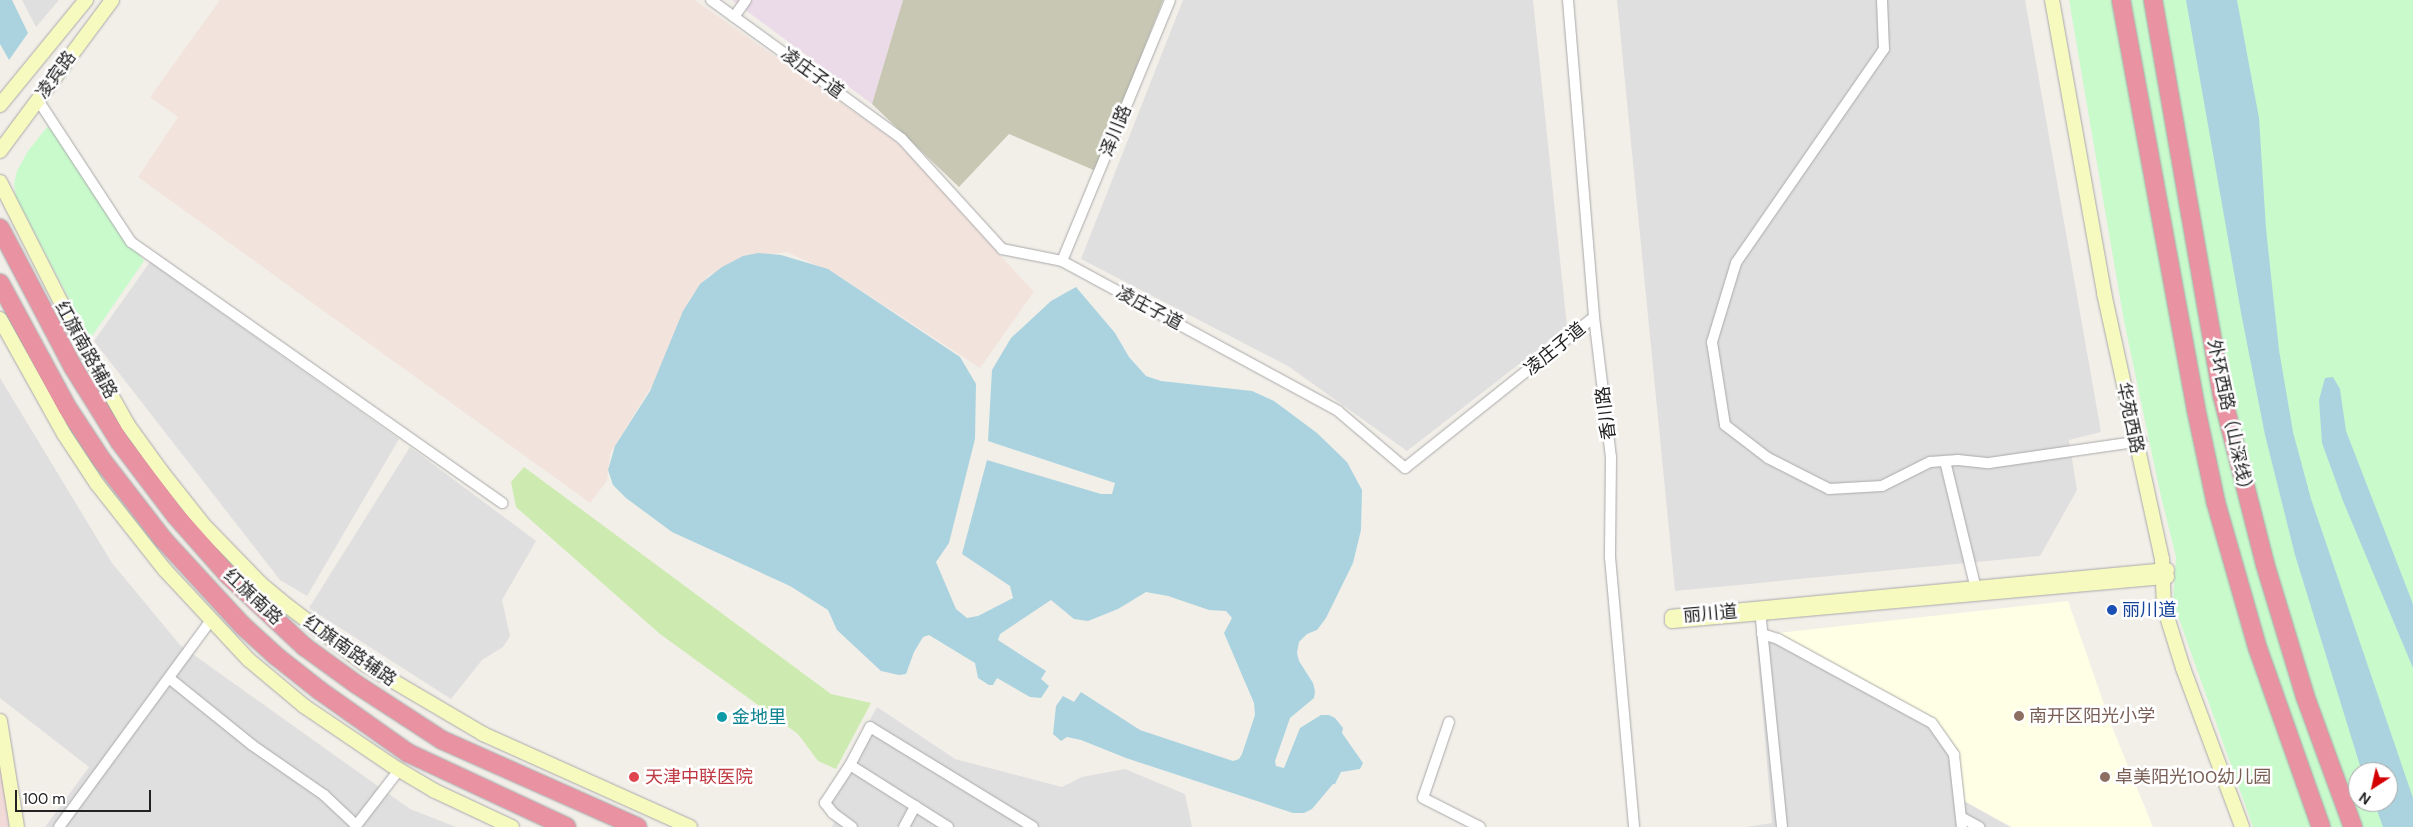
<!DOCTYPE html>
<meta charset="utf-8">
<style>
body{margin:0}
#map{position:relative;width:2413px;height:827px;overflow:hidden;background:#f2efe9;font-family:"DM Sans","Noto Sans SC",sans-serif}
div>[style]{position:absolute}
.residential>*{inset:0;background:#e0dfdf}
.commercial>*{inset:0;background:#f2dad9}
.industrial>*{inset:0;background:#ebdbe8}
.education>*{inset:0;background:#ffffe5}
.military>*{inset:0;background:#f3e3dd}
.construction>*{inset:0;background:#c7c7b4}
.grass>*{inset:0;background:#cdebb0}
.park>*{inset:0;background:#c8facc}
.water>*{inset:0;background:#aad3df}
.roads{filter:drop-shadow(0 0 1px #a9a9a9) drop-shadow(0 0 1px #a9a9a9)}
.street>*{height:10px;margin:-5px;padding:0 5px;transform-origin:5px;border-radius:5px;background:#fff}
.secondary>*{height:14px;margin:-7px;padding:0 7px;transform-origin:7px;border-radius:7px;background:#f7fabf}
.highway>*{height:18px;margin:-9px;padding:0 9px;transform-origin:9px;border-radius:9px;background:#e892a2}
.dots>*{width:14px;height:14px;translate:-50% -50%;box-sizing:border-box;border:2px solid #fff;border-radius:50%}
span{translate:-50% -50%;white-space:nowrap;text-align:center;line-height:1.15;-webkit-text-stroke:5px #fff;paint-order:stroke}
.street-label{font-size:18px;color:#222}
.transit-label{font-size:18px;color:#164399}
.left{translate:0 -50%;text-align:left}
.education-label{font-size:18px;color:#785e54}
.culture-label{font-size:18px;color:#0d838f}
.health-label{font-size:18px;color:#be3a42}
.north{position:absolute;left:2348px;top:762px;width:50px;height:50px;box-sizing:border-box;background:#fff;border:1px solid #a7a7a7;border-radius:50%;rotate:215deg;font-size:14px;font-weight:700;line-height:20px;text-align:center;color:#222}
.north::after{content:'';display:block;margin:auto;width:18px;height:22px;background:#d40000;clip-path:polygon(50% 0,100% 100%,50% 72%,0 100%)}
.scale{position:absolute;left:15px;top:790px;width:136px;height:22px;box-sizing:border-box;border:2px solid #222;border-top:0;padding-left:6px;font-size:15px;line-height:18px;white-space:nowrap;color:#222;-webkit-text-stroke:4px #fff;paint-order:stroke}
</style>
<div id="map">
<div class="residential">
<div style="clip-path:polygon(22px 0,59px 0,36px 27px)"></div>
<div style="clip-path:polygon(1183px 0,1533px 0,1567px 327px,1407px 451px,1288px 366px,1081px 259px)"></div>
<div style="clip-path:polygon(1617px 0,2025px 0,2101px 432px,2069px 440px,2077px 490px,2040px 556px,1675px 591px)"></div>
<div style="clip-path:polygon(150px 262px,399px 439px,307px 596px,280px 580px,94px 341px)"></div>
<div style="clip-path:polygon(0 378px,112px 563px,180px 645px,410px 809px,456px 827px,45px 827px,89px 767px,0 698px)"></div>
<div style="clip-path:polygon(410px 447px,536px 541px,502px 600px,510px 636px,503px 647px,482px 660px,451px 699px,309px 608px)"></div>
<div style="clip-path:polygon(1777px 633px,1935px 719px,1958px 750px,1964px 801px,2010px 827px,1746px 827px,1772px 823px,1756px 635px)"></div>
<div style="clip-path:polygon(877px 707px,955px 759px,1062px 787px,1082px 777px,1125px 769px,1185px 794px,1192px 827px,832px 827px,835px 821px,821px 807px)"></div>
</div>
<div class="commercial">
<div style="clip-path:polygon(0 761px,9px 827px,0 827px)"></div>
</div>
<div class="industrial">
<div style="clip-path:polygon(732px 0,903px 0,872px 104px)"></div>
</div>
<div class="education">
<div style="clip-path:polygon(2068px 601px,2112px 727px,2153px 827px,2012px 827px,1964px 801px,1958px 750px,1935px 719px,1777px 633px)"></div>
</div>
<div class="military">
<div style="clip-path:polygon(220px 0,695px 0,898px 143px,1034px 292px,980px 368px,839px 276px,787px 252px,740px 259px,708px 276px,689px 300px,654px 382px,610px 454px,607px 481px,590px 503px,138px 177px,178px 117px,150px 97px)"></div>
</div>
<div class="construction">
<div style="clip-path:polygon(903px 0,1163px 0,1096px 171px,1009px 134px,959px 187px,872px 104px)"></div>
</div>
<div class="grass">
<div style="clip-path:polygon(524px 467px,831px 694px,871px 703px,836px 769px,818px 761px,798px 734px,660px 634px,516px 507px,511px 482px)"></div>
</div>
<div class="park">
<div style="clip-path:polygon(evenodd,2069px 0,2413px 0,2413px 827px,2253px 827px,2173px 602px,2176px 557px,2160px 492px,2124px 321px,2069px 0,2358px 772px,2388px 772px,2388px 802px,2358px 802px,2358px 772px)"></div>
<div style="clip-path:polygon(48px 126px,144px 261px,90px 339px,16px 197px,14px 184px,17px 171px,28px 151px)"></div>
</div>
<div class="water">
<div style="clip-path:polygon(0 0,12px 0,28px 33px,9px 60px,0 44px)"></div>
<div style="clip-path:polygon(2186px 0,2237px 0,2259px 118px,2266px 229px,2279px 350px,2293px 432px,2311px 499px,2413px 798px,2413px 827px,2383px 827px,2374px 802px,2388px 802px,2388px 772px,2362px 772px,2295px 555px,2265px 435px,2242px 318px)"></div>
<div style="clip-path:polygon(758px 253px,781px 255px,828px 269px,960px 357px,976px 384px,975px 439px,949px 543px,936px 562px,956px 609px,967px 618px,978px 616px,1013px 598px,1010px 586px,962px 554px,987px 460px,1101px 494px,1112px 494px,1115px 483px,988px 441px,992px 370px,1011px 338px,1051px 301px,1076px 287px,1115px 333px,1129px 357px,1146px 376px,1161px 381px,1252px 391px,1274px 401px,1317px 433px,1347px 462px,1362px 490px,1361px 530px,1353px 563px,1326px 618px,1317px 630px,1307px 634px,1299px 642px,1297px 653px,1299px 661px,1313px 683px,1315px 691px,1314px 698px,1290px 718px,1275px 761px,1276px 766px,1284px 768px,1300px 728px,1321px 715px,1329px 715px,1335px 718px,1343px 728px,1342px 733px,1363px 763px,1360px 769px,1341px 772px,1335px 784px,1333px 784px,1312px 809px,1304px 813px,1293px 813px,1126px 758px,1081px 740px,1067px 737px,1061px 741px,1053px 734px,1056px 706px,1063px 696px,1074px 702px,1081px 692px,1140px 730px,1233px 761px,1239px 759px,1242px 754px,1255px 715px,1254px 703px,1224px 633px,1232px 618px,1226px 611px,1209px 610px,1168px 596px,1146px 592px,1118px 609px,1088px 621px,1074px 619px,1051px 600px,1000px 634px,998px 640px,1046px 671px,1041px 679px,1049px 686px,1041px 698px,1030px 697px,997px 678px,993px 685px,989px 685px,978px 678px,975px 663px,929px 635px,923px 637px,914px 652px,906px 674px,899px 675px,881px 671px,837px 630px,828px 610px,790px 586px,672px 532px,626px 498px,613px 485px,608px 470px,615px 446px,650px 391px,683px 311px,700px 284px,722px 267px,743px 256px)"></div>
<div style="clip-path:polygon(2333px 377px,2340px 389px,2346px 431px,2413px 604px,2413px 668px,2343px 501px,2322px 443px,2319px 400px,2325px 378px)"></div>
</div>
<div class="roads">
<div class="street">
<div style="left:711px;top:0;width:236px;rotate:36deg"></div>
<div style="left:902px;top:139px;width:149px;rotate:47.7deg"></div>
<div style="left:1002px;top:249px;width:61px;rotate:11.3deg"></div>
<div style="left:1062px;top:261px;width:314px;rotate:28.5deg"></div>
<div style="left:1338px;top:411px;width:88px;rotate:40.4deg"></div>
<div style="left:1405px;top:468px;width:242px;rotate:-38.6deg"></div>
<div style="left:1568px;top:0;width:318px;rotate:85.3deg"></div>
<div style="left:1594px;top:317px;width:141px;rotate:83.1deg"></div>
<div style="left:1611px;top:457px;width:100px;rotate:90.6deg"></div>
<div style="left:1610px;top:557px;width:271px;rotate:84.9deg"></div>
<div style="left:1882px;top:0;width:49px;rotate:87.7deg"></div>
<div style="left:1884px;top:49px;width:260px;rotate:124.7deg"></div>
<div style="left:1736px;top:263px;width:83px;rotate:106.9deg"></div>
<div style="left:1712px;top:342px;width:84px;rotate:81.1deg"></div>
<div style="left:1725px;top:425px;width:54px;rotate:37.5deg"></div>
<div style="left:1768px;top:458px;width:68px;rotate:26.9deg"></div>
<div style="left:1829px;top:489px;width:53px;rotate:-3.2deg"></div>
<div style="left:1882px;top:486px;width:54px;rotate:-26.6deg"></div>
<div style="left:1930px;top:462px;width:28px;rotate:-4deg"></div>
<div style="left:1958px;top:460px;width:31px;rotate:6deg"></div>
<div style="left:1989px;top:463px;width:154px;rotate:-8.2deg"></div>
<div style="left:734px;top:17px;width:21px;rotate:-55deg"></div>
<div style="left:38px;top:100px;width:170px;rotate:56.8deg"></div>
<div style="left:131px;top:242px;width:454px;rotate:35.1deg"></div>
<div style="left:1062px;top:261px;width:282px;rotate:-67.5deg"></div>
<div style="left:1945px;top:461px;width:136px;rotate:76.4deg"></div>
<div style="left:1760px;top:610px;width:218px;rotate:84.2deg"></div>
<div style="left:1762px;top:634px;width:17px;rotate:17deg"></div>
<div style="left:1778px;top:639px;width:175px;rotate:28.6deg"></div>
<div style="left:1932px;top:723px;width:39px;rotate:55deg"></div>
<div style="left:1954px;top:755px;width:72px;rotate:83.7deg"></div>
<div style="left:169px;top:678px;width:107px;rotate:38.9deg"></div>
<div style="left:252px;top:745px;width:88px;rotate:34.8deg"></div>
<div style="left:324px;top:795px;width:44px;rotate:43.2deg"></div>
<div style="left:1449px;top:722px;width:80px;rotate:108.9deg"></div>
<div style="left:1423px;top:798px;width:64px;rotate:27deg"></div>
<div style="left:850px;top:765px;width:43px;rotate:-62.2deg"></div>
<div style="left:870px;top:727px;width:191px;rotate:31.5deg"></div>
<div style="left:1961px;top:817px;width:21px;rotate:29deg"></div>
<div style="left:59px;top:827px;width:257px;rotate:-53.7deg"></div>
<div style="left:355px;top:827px;width:72px;rotate:-52.3deg"></div>
<div style="left:852px;top:827px;width:24px;rotate:-144deg"></div>
<div style="left:833px;top:813px;width:13px;rotate:-129deg"></div>
<div style="left:825px;top:803px;width:45px;rotate:-56.7deg"></div>
<div style="left:850px;top:765px;width:116px;rotate:32.3deg"></div>
<div style="left:904px;top:827px;width:24px;rotate:-62deg"></div>
</div>
<div class="secondary">
<div style="left:2052px;top:0;width:298px;rotate:79.9deg"></div>
<div style="left:2104px;top:293px;width:272px;rotate:77.7deg"></div>
<div style="left:2162px;top:559px;width:48px;rotate:87.6deg"></div>
<div style="left:2164px;top:607px;width:64px;rotate:72.7deg"></div>
<div style="left:2183px;top:668px;width:170px;rotate:69.6deg"></div>
<div style="left:0;top:105px;width:136px;rotate:-50.7deg"></div>
<div style="left:0;top:151px;width:188px;rotate:-53.4deg"></div>
<div style="left:0;top:182px;width:175px;rotate:63.1deg"></div>
<div style="left:79px;top:338px;width:100px;rotate:60.6deg"></div>
<div style="left:128px;top:425px;width:58px;rotate:54.1deg"></div>
<div style="left:162px;top:472px;width:66px;rotate:51.7deg"></div>
<div style="left:203px;top:524px;width:82px;rotate:46deg"></div>
<div style="left:260px;top:583px;width:38px;rotate:40deg"></div>
<div style="left:289px;top:607px;width:96px;rotate:37deg"></div>
<div style="left:366px;top:665px;width:136px;rotate:30.5deg"></div>
<div style="left:483px;top:734px;width:227px;rotate:24.2deg"></div>
<div style="left:0;top:319px;width:132px;rotate:60.9deg"></div>
<div style="left:64px;top:434px;width:60px;rotate:56.6deg"></div>
<div style="left:97px;top:484px;width:110px;rotate:51.7deg"></div>
<div style="left:165px;top:570px;width:123px;rotate:47deg"></div>
<div style="left:249px;top:660px;width:72px;rotate:39.9deg"></div>
<div style="left:304px;top:706px;width:105px;rotate:34.1deg"></div>
<div style="left:391px;top:765px;width:51px;rotate:30.6deg"></div>
<div style="left:435px;top:791px;width:85px;rotate:25.1deg"></div>
<div style="left:2167px;top:570px;width:497px;rotate:174.6deg"></div>
<div style="left:1672px;top:617px;width:4px;rotate:90deg"></div>
<div style="left:1672px;top:621px;width:497px;rotate:-5.1deg"></div>
<div style="left:0;top:721px;width:107px;rotate:80.9deg"></div>
</div>
<div class="highway">
<div style="left:2121px;top:0;width:416px;rotate:79.6deg"></div>
<div style="left:2196px;top:409px;width:96px;rotate:78deg"></div>
<div style="left:2216px;top:503px;width:152px;rotate:74deg"></div>
<div style="left:2258px;top:649px;width:189px;rotate:70.5deg"></div>
<div style="left:2153px;top:0;width:401px;rotate:80.1deg"></div>
<div style="left:2222px;top:395px;width:174px;rotate:75.7deg"></div>
<div style="left:2265px;top:564px;width:138px;rotate:73.1deg"></div>
<div style="left:2305px;top:696px;width:140px;rotate:69.9deg"></div>
<div style="left:0;top:228px;width:157px;rotate:62.3deg"></div>
<div style="left:73px;top:367px;width:87px;rotate:58.1deg"></div>
<div style="left:119px;top:441px;width:93px;rotate:52.9deg"></div>
<div style="left:175px;top:515px;width:81px;rotate:48.5deg"></div>
<div style="left:229px;top:576px;width:104px;rotate:43.1deg"></div>
<div style="left:305px;top:647px;width:63px;rotate:36deg"></div>
<div style="left:356px;top:684px;width:103px;rotate:33.1deg"></div>
<div style="left:442px;top:740px;width:214px;rotate:24deg"></div>
<div style="left:0;top:283px;width:141px;rotate:61.6deg"></div>
<div style="left:67px;top:407px;width:64px;rotate:56.6deg"></div>
<div style="left:102px;top:460px;width:100px;rotate:52.3deg"></div>
<div style="left:163px;top:539px;width:117px;rotate:47.4deg"></div>
<div style="left:242px;top:625px;width:46px;rotate:42.4deg"></div>
<div style="left:276px;top:656px;width:55px;rotate:38.3deg"></div>
<div style="left:319px;top:690px;width:109px;rotate:35.3deg"></div>
<div style="left:408px;top:753px;width:175px;rotate:25deg"></div>
</div>
</div>
<div class="dots">
<div style="left:2112px;top:610px;background:#1a4fb4"></div>
<div style="left:2019px;top:716px;background:#8d6e63"></div>
<div style="left:722px;top:717px;background:#0f9aa8"></div>
<div style="left:634px;top:777px;background:#e0444e"></div>
<div style="left:2105px;top:777px;background:#8d6e63"></div>
</div>
<div class="street-label">
<span style="left:812px;top:73px;rotate:36deg">凌庄子道</span>
<span style="left:56px;top:75px;rotate:-54deg">凌宾路</span>
<span style="left:1116px;top:131px;rotate:-68deg">泽川路</span>
<span style="left:1149px;top:308px;rotate:28deg">凌庄子道</span>
<span style="left:1555px;top:349px;rotate:-39deg">凌庄子道</span>
<span style="left:86px;top:350px;rotate:61deg">红旗南路辅路</span>
<span style="left:1606px;top:413px;rotate:-97deg">香川路</span>
<span style="left:2130px;top:418px;rotate:78deg">华苑西路</span>
<span style="left:2230px;top:419px;rotate:78deg">外环西路（山深线）</span>
<span style="left:253px;top:597px;rotate:43deg">红旗南路</span>
<span style="left:1710px;top:614px;rotate:-5deg">丽川道</span>
<span style="left:350px;top:651px;rotate:35deg">红旗南路辅路</span>
</div>
<div class="transit-label">
<span class="left" style="left:2122px;top:610px">丽川道</span>
</div>
<div class="education-label">
<span class="left" style="left:2029px;top:716px">南开区阳光小学</span>
<span class="left" style="left:2115px;top:777px">卓美阳光100幼儿园</span>
</div>
<div class="culture-label">
<span class="left" style="left:732px;top:717px">金地里</span>
</div>
<div class="health-label">
<span class="left" style="left:645px;top:777px">天津中联医院</span>
</div>
<div class="north">N</div>
<div class="scale">100 m</div>
</div>
